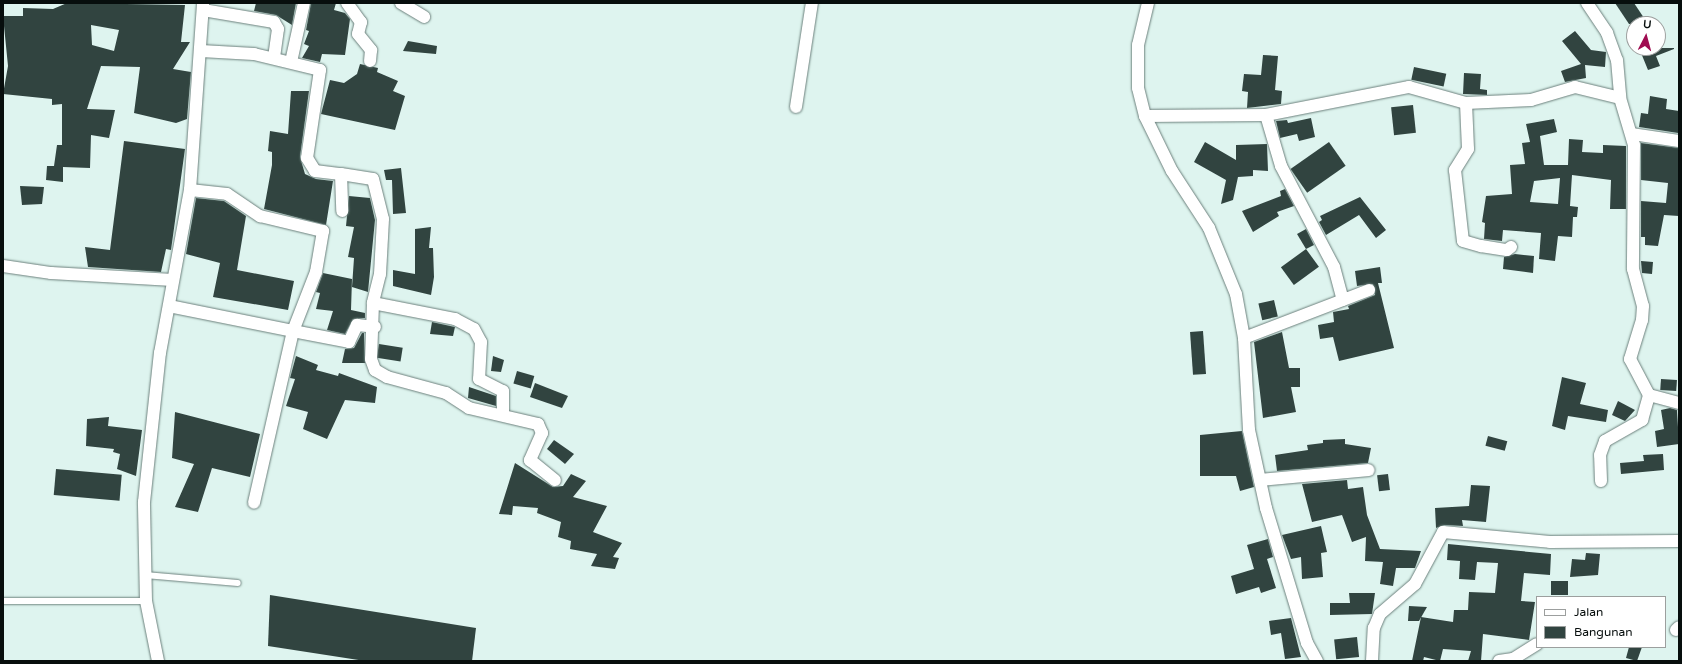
<!DOCTYPE html>
<style>
body{margin:0}
#map{position:relative;width:1682px;height:664px;overflow:hidden;background:#def4ef;font-family:"Varela Round",sans-serif}
div>[style]{position:absolute}
.building>*{inset:0;background:#314440;transform-origin:0 0}
.roads{filter:drop-shadow(0 0 1px #6c807c) drop-shadow(0 0 1px #6c807c)}
.lane>*{height:6px;margin:-3px;padding:0 3px;transform-origin:3px;border-radius:3px;background:#fff}
.street>*{height:12px;margin:-6px;padding:0 6px;transform-origin:6px;border-radius:6px;background:#fff}
span{translate:-50% -50%;white-space:nowrap;text-align:center;line-height:1.15;-webkit-text-stroke:4px #fff;paint-order:stroke}
.frame{position:absolute;inset:0;border:4px solid #070e0d;pointer-events:none}
.legend{position:absolute;left:1536px;top:596px;width:130px;height:52px;box-sizing:border-box;background:#fff;border:1px solid #9c9f9e;margin:0;padding:5px 7px;list-style:none;font-size:12px;color:#070e0d}
.legend li{display:flex;align-items:center;gap:8px;height:20px}
.legend b{width:20px;border:1px solid #9c9f9e}
.north{position:absolute;left:1626px;top:16px;width:40px;height:40px;box-sizing:border-box;background:#fff;border:1px solid #9c9f9e;border-radius:50%;rotate:6deg;font-size:11px;font-weight:700;line-height:16px;text-align:center;color:#070e0d}
.north::after{content:'';display:block;margin:auto;width:14px;height:18px;background:#a00c51;clip-path:polygon(50% 0,100% 100%,50% 72%,0 100%)}
</style>
<div id="map">
<div class="building">
<div style="clip-path:polygon(evenodd,67px 3px,185px 5px,181px 42px,190px 42px,173px 69px,191px 72px,187px 119px,176px 123px,134px 113px,140px 67px,101px 66px,87px 109px,115px 110px,109px 138px,91px 135px,90px 168px,63px 167px,63px 182px,46px 180px,47px 166px,54px 166px,57px 145px,62px 145px,62px 104px,52px 105px,52px 99px,3px 94px,8px 66px,3px 16px,23px 16px,23px 8px,53px 9px,67px 3px,91px 25px,119px 30px,114px 51px,92px 45px,91px 25px)"></div>
<div style="clip-path:polygon(256px 3px,296px 3px,292px 25px,276px 15px,254px 11px)"></div>
<div style="clip-path:polygon(311px 3px,336px 3px,334px 10px,345px 13px,350px 19px,345px 55px,322px 54px,320px 62px,302px 58px,309px 46px,304px 44px,309px 31px,306px 30px)"></div>
<div style="clip-path:polygon(1615px 3px,1634px 3px,1648px 24px,1629px 24px)"></div>
<div style="clip-path:polygon(1575px 31px,1591px 50px,1606px 52px,1605px 67px,1585px 65px,1586px 78px,1565px 82px,1561px 71px,1581px 64px,1562px 41px)"></div>
<div style="clip-path:polygon(408px 41px,437px 46px,436px 54px,403px 51px)"></div>
<div style="clip-path:polygon(1639px 48px,1674px 48px,1674px 49px,1656px 56px,1660px 66px,1648px 70px)"></div>
<div style="clip-path:polygon(1263px 55px,1278px 56px,1275px 90px,1282px 91px,1281px 104px,1247px 108px,1248px 92px,1242px 91px,1244px 74px,1261px 75px)"></div>
<div style="clip-path:polygon(360px 64px,378px 68px,377px 72px,398px 81px,393px 91px,405px 96px,395px 130px,321px 114px,330px 80px,344px 83px,357px 74px)"></div>
<div style="left:1414px;top:67px;width:33px;height:13px;rotate:12deg"></div>
<div style="clip-path:polygon(1464px 73px,1481px 74px,1480px 89px,1487px 90px,1487px 95px,1463px 94px)"></div>
<div style="clip-path:polygon(291px 91px,309px 91px,300px 157px,305px 174px,316px 179px,333px 181px,326px 225px,264px 209px,272px 165px,272px 152px,268px 151px,270px 131px,288px 134px)"></div>
<div style="clip-path:polygon(1650px 96px,1667px 99px,1666px 109px,1679px 111px,1678px 133px,1639px 127px,1641px 113px,1648px 114px)"></div>
<div style="left:1413px;top:105px;width:28px;height:22px;rotate:84deg"></div>
<div style="clip-path:polygon(1311px 118px,1315px 137px,1299px 141px,1297px 134px,1280px 138px,1276px 121px,1287px 120px,1288px 123px)"></div>
<div style="clip-path:polygon(evenodd,1554px 119px,1557px 132px,1540px 136px,1544px 165px,1568px 165px,1569px 139px,1583px 140px,1582px 152px,1603px 153px,1603px 145px,1626px 146px,1626px 209px,1610px 209px,1611px 180px,1572px 175px,1570px 206px,1578px 207px,1577px 217px,1573px 217px,1572px 237px,1558px 236px,1555px 261px,1539px 259px,1541px 233px,1503px 230px,1502px 241px,1484px 239px,1485px 223px,1482px 222px,1486px 196px,1512px 194px,1510px 165px,1525px 164px,1522px 143px,1530px 142px,1526px 124px,1554px 119px,1560px 178px,1558px 204px,1530px 202px,1534px 181px,1560px 178px)"></div>
<div style="clip-path:polygon(124px 141px,185px 149px,171px 250px,166px 249px,161px 272px,88px 267px,85px 247px,110px 250px)"></div>
<div style="clip-path:polygon(1205px 142px,1236px 160px,1236px 145px,1267px 144px,1268px 171px,1253px 170px,1253px 176px,1238px 177px,1233px 200px,1221px 204px,1226px 180px,1194px 162px)"></div>
<div style="left:1329px;top:142px;width:29px;height:47px;rotate:55deg"></div>
<div style="clip-path:polygon(1641px 143px,1679px 148px,1679px 216px,1664px 215px,1658px 246px,1645px 245px,1645px 237px,1641px 237px,1641px 201px,1666px 203px,1668px 183px,1641px 180px)"></div>
<div style="clip-path:polygon(401px 168px,406px 213px,393px 214px,392px 180px,386px 180px,384px 170px)"></div>
<div style="clip-path:polygon(20px 186px,44px 187px,42px 204px,22px 205px)"></div>
<div style="clip-path:polygon(1285px 189px,1294px 206px,1277px 212px,1279px 216px,1253px 232px,1242px 211px,1281px 196px,1280px 191px)"></div>
<div style="clip-path:polygon(349px 196px,370px 198px,375px 220px,368px 292px,352px 287px,354px 258px,348px 257px,354px 227px,346px 226px)"></div>
<div style="clip-path:polygon(1360px 197px,1386px 230px,1376px 238px,1359px 215px,1326px 235px,1319px 222px,1322px 220px,1320px 216px)"></div>
<div style="clip-path:polygon(196px 198px,224px 201px,246px 216px,237px 270px,294px 281px,288px 310px,213px 297px,220px 263px,186px 254px)"></div>
<div style="clip-path:polygon(431px 227px,429px 248px,433px 248px,434px 277px,431px 295px,393px 286px,393px 270px,415px 274px,415px 229px)"></div>
<div style="clip-path:polygon(1306px 229px,1314px 245px,1306px 249px,1297px 234px)"></div>
<div style="left:1306px;top:249px;width:22px;height:31px;rotate:54deg"></div>
<div style="clip-path:polygon(1515px 254px,1534px 256px,1533px 273px,1503px 269px,1504px 257px)"></div>
<div style="clip-path:polygon(1641px 261px,1653px 262px,1652px 274px,1642px 273px)"></div>
<div style="clip-path:polygon(1380px 267px,1382px 283px,1378px 283px,1394px 348px,1339px 361px,1333px 337px,1320px 339px,1318px 325px,1334px 322px,1333px 312px,1349px 309px,1348px 306px,1375px 295px,1373px 284px,1357px 286px,1355px 271px)"></div>
<div style="clip-path:polygon(323px 273px,352px 279px,351px 310px,365px 313px,365px 318px,353px 319px,345px 334px,327px 330px,333px 311px,316px 309px,320px 293px,316px 292px)"></div>
<div style="left:1274px;top:300px;width:17px;height:16px;rotate:77deg"></div>
<div style="clip-path:polygon(432px 322px,455px 327px,453px 336px,430px 334px)"></div>
<div style="left:1203px;top:331px;width:43px;height:13px;rotate:86deg"></div>
<div style="clip-path:polygon(1282px 332px,1289px 368px,1300px 368px,1300px 387px,1291px 387px,1296px 412px,1263px 418px,1254px 342px)"></div>
<div style="clip-path:polygon(362px 333px,364px 333px,365px 363px,342px 363px,345px 349px,354px 348px)"></div>
<div style="left:379px;top:344px;width:24px;height:14px;rotate:9deg"></div>
<div style="clip-path:polygon(296px 356px,318px 365px,316px 370px,338px 376px,339px 373px,377px 387px,375px 403px,345px 400px,327px 439px,303px 429px,308px 412px,286px 406px,295px 379px,290px 378px)"></div>
<div style="clip-path:polygon(493px 356px,504px 360px,501px 372px,491px 371px)"></div>
<div style="left:517px;top:371px;width:18px;height:13px;rotate:16deg"></div>
<div style="clip-path:polygon(1562px 377px,1586px 383px,1580px 404px,1608px 410px,1606px 422px,1568px 416px,1565px 430px,1552px 426px)"></div>
<div style="left:1661px;top:379px;width:16px;height:11px;rotate:4deg"></div>
<div style="clip-path:polygon(535px 383px,568px 396px,562px 408px,530px 397px)"></div>
<div style="clip-path:polygon(469px 387px,496px 396px,496px 406px,468px 398px)"></div>
<div style="clip-path:polygon(1618px 401px,1635px 410px,1625px 421px,1612px 415px)"></div>
<div style="clip-path:polygon(1670px 408px,1677px 410px,1679px 444px,1657px 447px,1655px 431px,1664px 429px,1661px 410px)"></div>
<div style="clip-path:polygon(175px 412px,260px 434px,250px 477px,212px 468px,198px 512px,175px 507px,194px 464px,172px 458px)"></div>
<div style="clip-path:polygon(109px 417px,108px 426px,142px 430px,136px 476px,117px 469px,120px 454px,113px 452px,114px 449px,86px 446px,87px 419px)"></div>
<div style="clip-path:polygon(1242px 431px,1254px 487px,1240px 491px,1236px 476px,1200px 476px,1200px 435px)"></div>
<div style="left:1488px;top:436px;width:20px;height:10px;rotate:15deg"></div>
<div style="clip-path:polygon(1345px 439px,1345px 444px,1371px 448px,1368px 463px,1277px 471px,1275px 455px,1308px 450px,1307px 445px,1323px 443px,1323px 440px)"></div>
<div style="clip-path:polygon(554px 440px,574px 454px,565px 464px,547px 449px)"></div>
<div style="clip-path:polygon(1663px 454px,1664px 470px,1621px 474px,1620px 463px,1644px 461px,1643px 455px)"></div>
<div style="clip-path:polygon(515px 463px,553px 487px,563px 486px,571px 474px,586px 481px,573px 497px,607px 506px,593px 532px,622px 543px,613px 557px,619px 558px,615px 569px,591px 566px,597px 554px,570px 549px,571px 541px,558px 537px,561px 522px,537px 513px,538px 508px,513px 506px,512px 515px,499px 514px)"></div>
<div style="left:56px;top:469px;width:66px;height:26px;rotate:5deg"></div>
<div style="left:1388px;top:474px;width:16px;height:11px;rotate:83deg"></div>
<div style="clip-path:polygon(1347px 480px,1348px 489px,1363px 487px,1367px 515px,1380px 549px,1421px 551px,1415px 568px,1396px 568px,1393px 586px,1380px 584px,1383px 562px,1365px 561px,1366px 537px,1352px 542px,1342px 515px,1312px 522px,1302px 484px)"></div>
<div style="clip-path:polygon(1471px 485px,1490px 486px,1486px 522px,1462px 520px,1463px 526px,1444px 525px,1436px 528px,1435px 508px,1469px 506px)"></div>
<div style="clip-path:polygon(1321px 526px,1327px 552px,1321px 553px,1323px 577px,1302px 579px,1301px 557px,1291px 559px,1282px 535px)"></div>
<div style="clip-path:polygon(1268px 539px,1273px 557px,1267px 559px,1276px 588px,1261px 593px,1259px 587px,1236px 594px,1231px 576px,1254px 569px,1247px 545px)"></div>
<div style="clip-path:polygon(1448px 544px,1551px 554px,1550px 575px,1524px 573px,1521px 601px,1535px 602px,1529px 640px,1483px 634px,1481px 661px,1468px 661px,1471px 651px,1443px 649px,1440px 661px,1424px 657px,1423px 661px,1412px 661px,1421px 617px,1453px 622px,1454px 610px,1468px 610px,1469px 592px,1495px 593px,1498px 563px,1477px 562px,1475px 580px,1459px 579px,1460px 561px,1447px 560px)"></div>
<div style="clip-path:polygon(1586px 553px,1600px 554px,1598px 575px,1570px 577px,1572px 559px,1585px 560px)"></div>
<div style="left:1551px;top:581px;width:17px;height:14px"></div>
<div style="clip-path:polygon(1349px 593px,1375px 593px,1372px 614px,1330px 615px,1330px 603px,1350px 603px)"></div>
<div style="clip-path:polygon(270px 595px,476px 628px,472px 661px,365px 661px,268px 646px)"></div>
<div style="clip-path:polygon(1409px 606px,1427px 607px,1419px 621px,1408px 621px)"></div>
<div style="clip-path:polygon(1291px 618px,1301px 657px,1285px 659px,1281px 633px,1271px 635px,1269px 621px)"></div>
<div style="left:1357px;top:637px;width:20px;height:23px;rotate:84deg"></div>
<div style="clip-path:polygon(1629px 647px,1642px 647px,1637px 661px,1626px 658px)"></div>
</div>
<div class="roads">
<div class="lane">
<div style="left:145px;top:575px;width:93px;rotate:4.9deg"></div>
<div style="left:4px;top:601px;width:142px"></div>
</div>
<div class="street">
<div style="left:347px;top:3px;width:24px;rotate:54deg"></div>
<div style="left:361px;top:22px;width:12px;rotate:104deg"></div>
<div style="left:358px;top:34px;width:21px;rotate:51deg"></div>
<div style="left:371px;top:50px;width:11px;rotate:95deg"></div>
<div style="left:401px;top:3px;width:27px;rotate:31deg"></div>
<div style="left:1148px;top:3px;width:43px;rotate:103.4deg"></div>
<div style="left:1138px;top:45px;width:43px;rotate:90deg"></div>
<div style="left:1138px;top:88px;width:29px;rotate:76deg"></div>
<div style="left:1145px;top:116px;width:61px;rotate:63.9deg"></div>
<div style="left:1172px;top:171px;width:68px;rotate:57deg"></div>
<div style="left:1209px;top:228px;width:71px;rotate:67.8deg"></div>
<div style="left:1236px;top:294px;width:45px;rotate:79.7deg"></div>
<div style="left:1244px;top:338px;width:92px;rotate:86.9deg"></div>
<div style="left:1249px;top:430px;width:80px;rotate:77.7deg"></div>
<div style="left:1266px;top:508px;width:141px;rotate:73.1deg"></div>
<div style="left:1307px;top:643px;width:21px;rotate:61deg"></div>
<div style="left:1587px;top:3px;width:36px;rotate:56deg"></div>
<div style="left:1607px;top:33px;width:29px;rotate:70deg"></div>
<div style="left:1617px;top:60px;width:38px;rotate:85deg"></div>
<div style="left:1620px;top:98px;width:49px;rotate:73.4deg"></div>
<div style="left:1634px;top:145px;width:124px;rotate:90.5deg"></div>
<div style="left:1633px;top:269px;width:38px;rotate:75deg"></div>
<div style="left:1643px;top:306px;width:14px;rotate:94deg"></div>
<div style="left:1642px;top:320px;width:41px;rotate:107.1deg"></div>
<div style="left:1630px;top:359px;width:41px;rotate:62.2deg"></div>
<div style="left:1649px;top:395px;width:31px;rotate:15deg"></div>
<div style="left:203px;top:10px;width:72px;rotate:9.6deg"></div>
<div style="left:274px;top:22px;width:8px;rotate:60deg"></div>
<div style="left:278px;top:29px;width:29px;rotate:98deg"></div>
<div style="left:201px;top:51px;width:53px;rotate:3.2deg"></div>
<div style="left:254px;top:54px;width:68px;rotate:13.6deg"></div>
<div style="left:320px;top:70px;width:89px;rotate:98.4deg"></div>
<div style="left:307px;top:158px;width:15px;rotate:58deg"></div>
<div style="left:315px;top:171px;width:26px;rotate:7deg"></div>
<div style="left:341px;top:174px;width:37px;rotate:88deg"></div>
<div style="left:291px;top:62px;width:60px;rotate:-77.6deg"></div>
<div style="left:1466px;top:103px;width:46px;rotate:87.5deg"></div>
<div style="left:1468px;top:149px;width:25px;rotate:122deg"></div>
<div style="left:1455px;top:170px;width:71px;rotate:83.6deg"></div>
<div style="left:1463px;top:241px;width:19px;rotate:16deg"></div>
<div style="left:1481px;top:246px;width:26px;rotate:9deg"></div>
<div style="left:1507px;top:250px;width:5px;rotate:-37deg"></div>
<div style="left:796px;top:107px;width:105px;rotate:-81.3deg"></div>
<div style="left:1266px;top:115px;width:53px;rotate:73.6deg"></div>
<div style="left:1281px;top:166px;width:114px;rotate:62.3deg"></div>
<div style="left:1334px;top:267px;width:34px;rotate:75deg"></div>
<div style="left:1145px;top:116px;width:121px;rotate:-0.5deg"></div>
<div style="left:1266px;top:115px;width:146px;rotate:-11.1deg"></div>
<div style="left:1409px;top:87px;width:59px;rotate:15.7deg"></div>
<div style="left:1466px;top:103px;width:65px;rotate:-2.6deg"></div>
<div style="left:1531px;top:100px;width:46px;rotate:-16.5deg"></div>
<div style="left:1575px;top:87px;width:46px;rotate:13.7deg"></div>
<div style="left:1632px;top:134px;width:48px;rotate:8.5deg"></div>
<div style="left:341px;top:174px;width:32px;rotate:9deg"></div>
<div style="left:373px;top:179px;width:41px;rotate:76deg"></div>
<div style="left:383px;top:219px;width:55px;rotate:93.1deg"></div>
<div style="left:380px;top:274px;width:30px;rotate:104deg"></div>
<div style="left:373px;top:303px;width:56px;rotate:92deg"></div>
<div style="left:371px;top:359px;width:12px;rotate:70deg"></div>
<div style="left:375px;top:370px;width:14px;rotate:30deg"></div>
<div style="left:387px;top:377px;width:61px;rotate:15.2deg"></div>
<div style="left:446px;top:393px;width:27px;rotate:33deg"></div>
<div style="left:469px;top:408px;width:71px;rotate:13.1deg"></div>
<div style="left:538px;top:424px;width:10px;rotate:66deg"></div>
<div style="left:542px;top:433px;width:30px;rotate:114deg"></div>
<div style="left:530px;top:460px;width:32px;rotate:39deg"></div>
<div style="left:190px;top:190px;width:37px;rotate:6deg"></div>
<div style="left:227px;top:194px;width:40px;rotate:34deg"></div>
<div style="left:260px;top:216px;width:65px;rotate:13.4deg"></div>
<div style="left:323px;top:231px;width:42px;rotate:99.7deg"></div>
<div style="left:316px;top:272px;width:63px;rotate:111.3deg"></div>
<div style="left:293px;top:331px;width:57px;rotate:11.1deg"></div>
<div style="left:349px;top:342px;width:19px;rotate:-65deg"></div>
<div style="left:357px;top:325px;width:18px;rotate:6deg"></div>
<div style="left:3px;top:266px;width:49px;rotate:8.3deg"></div>
<div style="left:51px;top:273px;width:122px;rotate:3.3deg"></div>
<div style="left:373px;top:303px;width:84px;rotate:11deg"></div>
<div style="left:455px;top:319px;width:21px;rotate:28deg"></div>
<div style="left:474px;top:329px;width:15px;rotate:62deg"></div>
<div style="left:481px;top:342px;width:37px;rotate:93deg"></div>
<div style="left:479px;top:379px;width:27px;rotate:27deg"></div>
<div style="left:503px;top:391px;width:22px;rotate:90deg"></div>
<div style="left:169px;top:306px;width:126px;rotate:11.4deg"></div>
<div style="left:293px;top:331px;width:176px;rotate:102.8deg"></div>
<div style="left:1244px;top:338px;width:134px;rotate:-21deg"></div>
<div style="left:1260px;top:480px;width:109px;rotate:-5.2deg"></div>
<div style="left:1601px;top:481px;width:26px;rotate:-92deg"></div>
<div style="left:1600px;top:455px;width:15px;rotate:-70deg"></div>
<div style="left:1605px;top:441px;width:43px;rotate:-29.6deg"></div>
<div style="left:1642px;top:420px;width:26px;rotate:-74deg"></div>
<div style="left:1676px;top:630px;width:4px;rotate:-45deg"></div>
<div style="left:158px;top:661px;width:61px;rotate:-101.3deg"></div>
<div style="left:146px;top:601px;width:99px;rotate:-91.2deg"></div>
<div style="left:144px;top:502px;width:150px;rotate:-83.9deg"></div>
<div style="left:160px;top:353px;width:166px;rotate:-79.6deg"></div>
<div style="left:190px;top:190px;width:187px;rotate:-86deg"></div>
<div style="left:1372px;top:661px;width:33px;rotate:-87deg"></div>
<div style="left:1374px;top:628px;width:15px;rotate:-67deg"></div>
<div style="left:1380px;top:614px;width:46px;rotate:-40.6deg"></div>
<div style="left:1415px;top:584px;width:59px;rotate:-61.7deg"></div>
<div style="left:1443px;top:532px;width:107px;rotate:5.3deg"></div>
<div style="left:1550px;top:542px;width:129px;rotate:-0.4deg"></div>
<div style="left:1499px;top:661px;width:14px;rotate:-8deg"></div>
<div style="left:1513px;top:659px;width:28px;rotate:-32deg"></div>
</div>
</div>
<div class="frame"></div>
<ul class="legend">
<li><b style="height:5px;background:#fff"></b>Jalan</li>
<li><b style="height:11px;background:#314440"></b>Bangunan</li>
</ul>
<div class="north">U</div>
</div>
